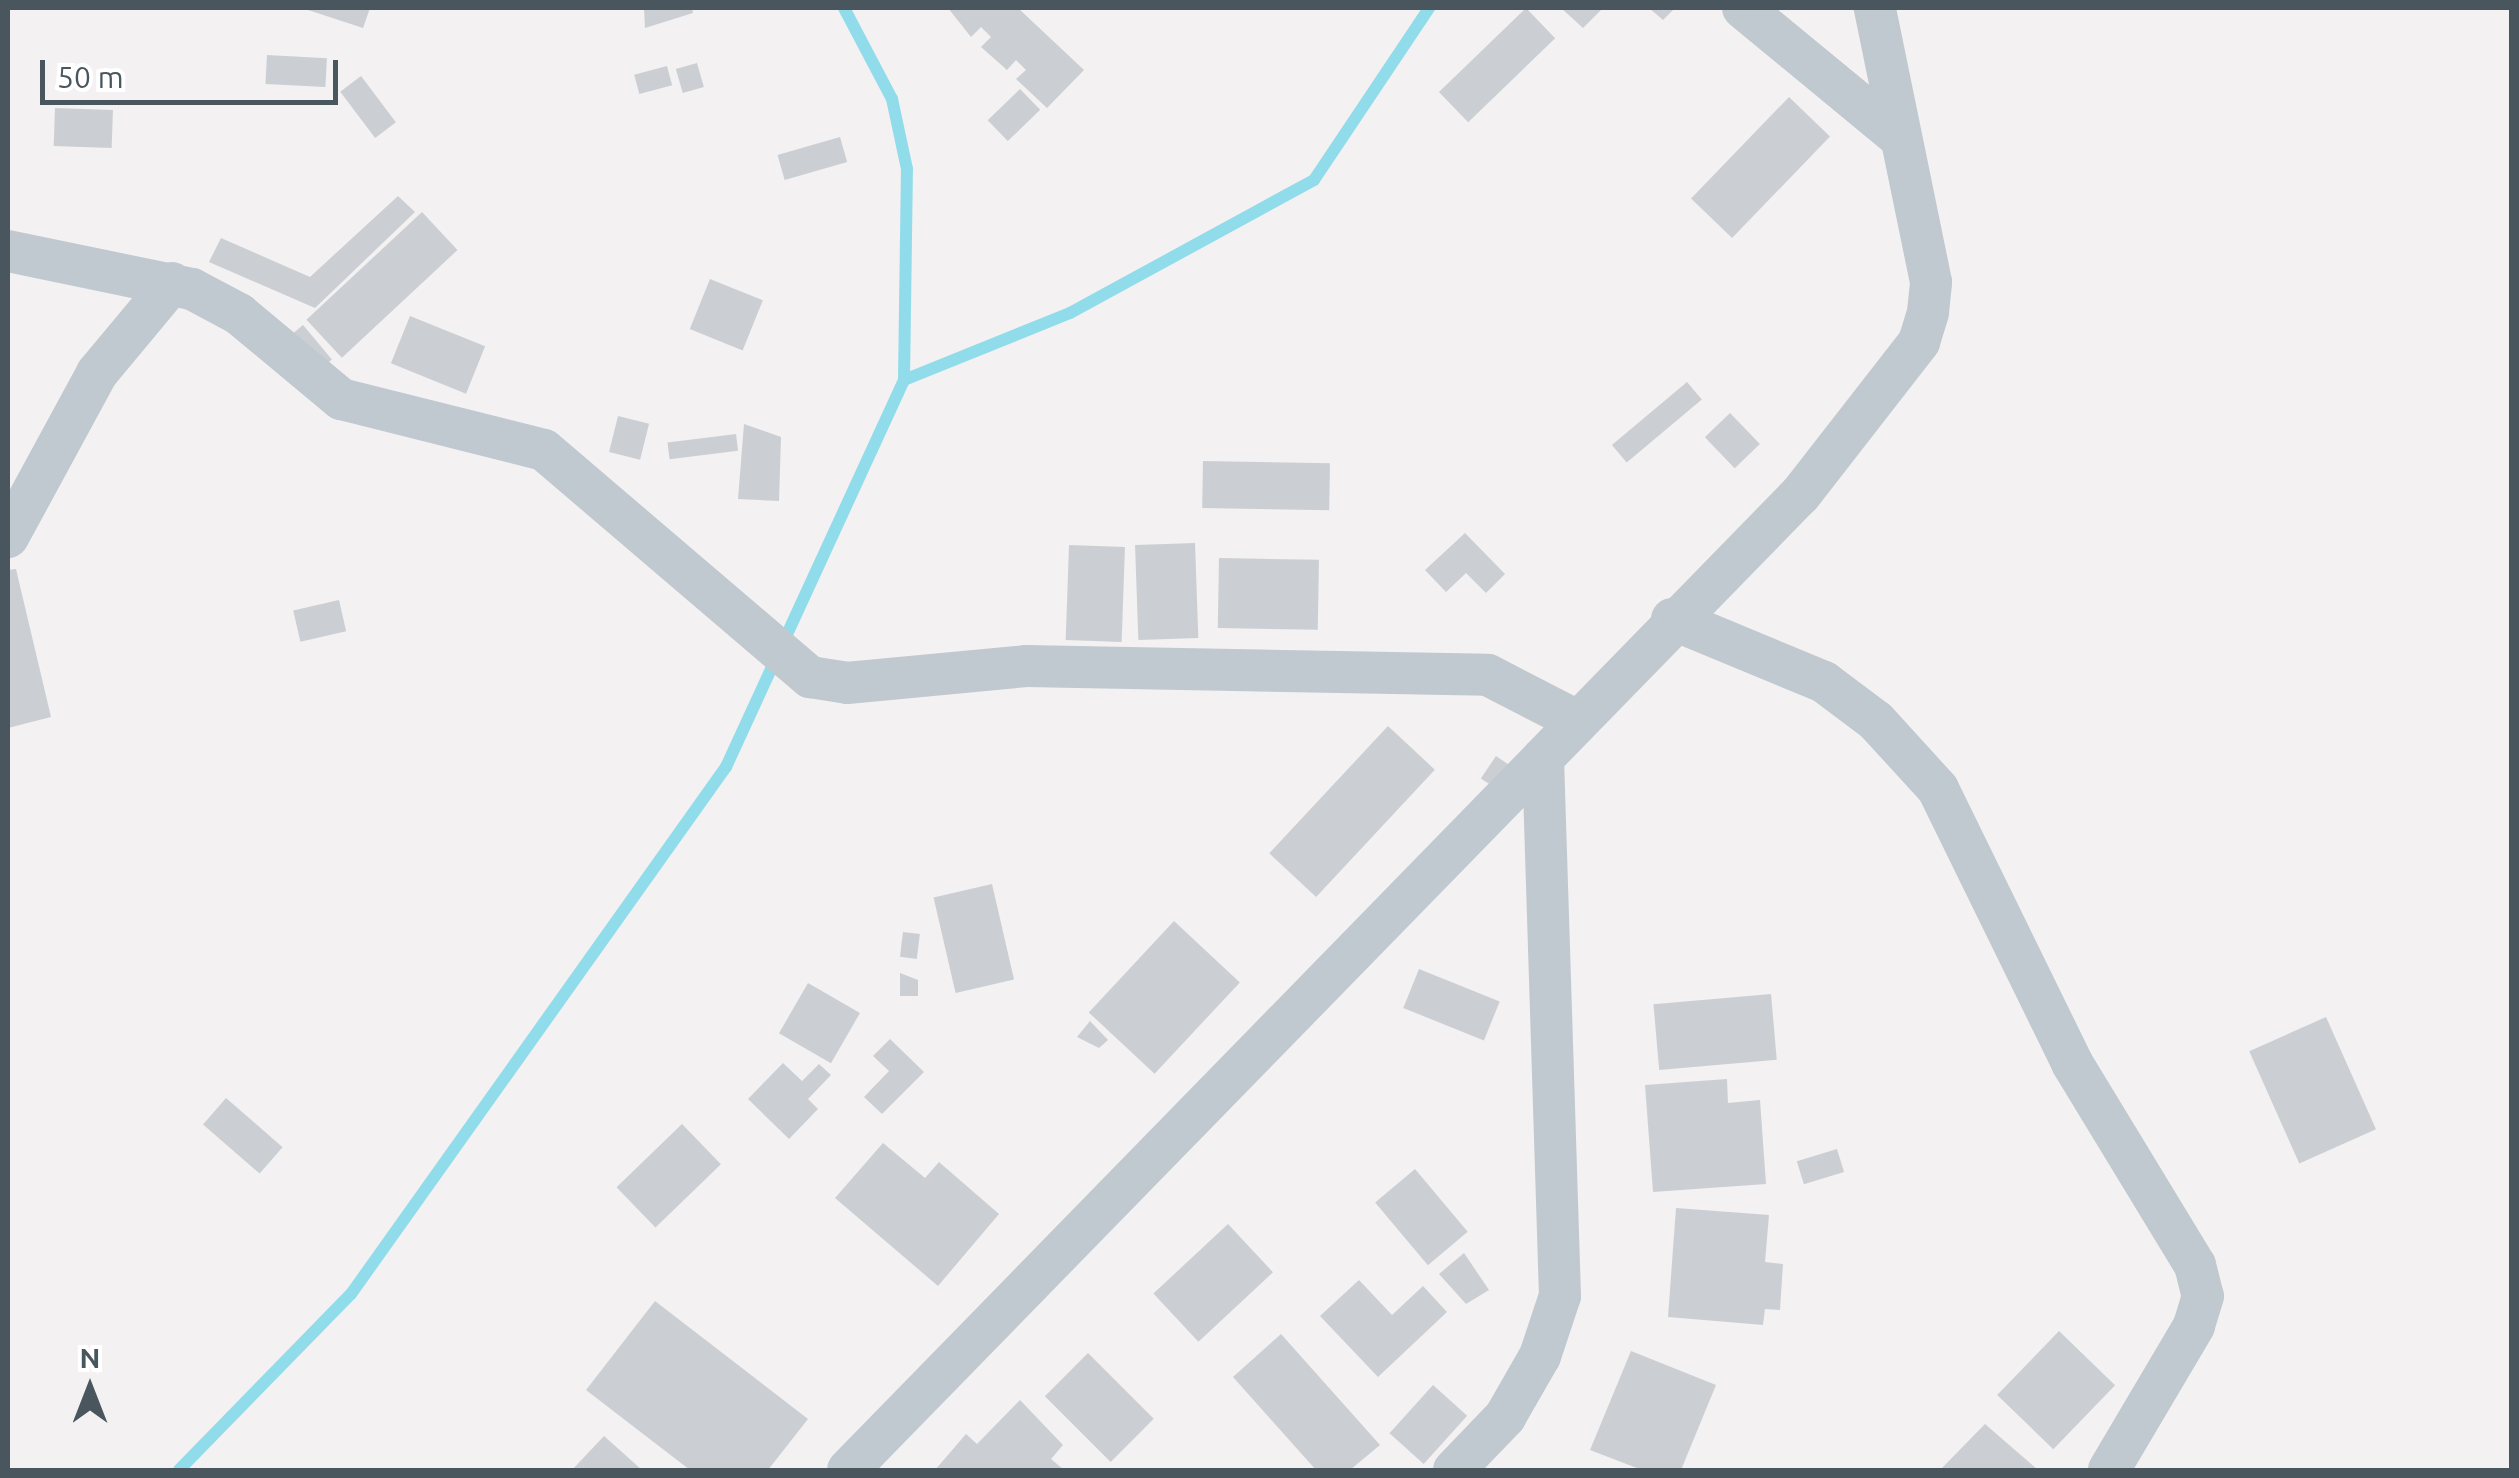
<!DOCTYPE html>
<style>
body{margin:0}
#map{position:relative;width:2519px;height:1478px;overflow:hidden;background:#f3f1f1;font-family:Ubuntu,sans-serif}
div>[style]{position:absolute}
.stream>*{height:12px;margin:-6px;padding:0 6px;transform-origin:6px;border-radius:6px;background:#91dcea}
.building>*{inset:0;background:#cbcfd3;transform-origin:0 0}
.minor>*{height:42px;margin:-21px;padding:0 21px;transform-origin:21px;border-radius:21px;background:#c0c9cf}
span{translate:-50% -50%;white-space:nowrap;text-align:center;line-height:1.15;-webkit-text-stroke:8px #fff;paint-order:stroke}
.frame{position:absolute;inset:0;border:10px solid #4a565e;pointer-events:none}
.north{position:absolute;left:40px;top:1338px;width:100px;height:100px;-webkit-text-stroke:8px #fff;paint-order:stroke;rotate:0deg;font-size:28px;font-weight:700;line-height:40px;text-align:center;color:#4a565e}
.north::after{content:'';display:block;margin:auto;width:35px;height:45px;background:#4a565e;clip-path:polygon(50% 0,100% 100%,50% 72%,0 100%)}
.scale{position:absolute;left:40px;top:60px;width:298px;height:45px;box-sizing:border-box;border:5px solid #4a565e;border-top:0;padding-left:12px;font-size:30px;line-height:35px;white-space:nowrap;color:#4a565e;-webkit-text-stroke:8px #fff;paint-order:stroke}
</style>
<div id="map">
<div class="stream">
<div style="left:904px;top:380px;width:179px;rotate:-22deg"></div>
<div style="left:1070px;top:313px;width:278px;rotate:-28.6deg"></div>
<div style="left:1314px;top:180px;width:207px;rotate:-56.2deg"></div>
<div style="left:179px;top:1470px;width:246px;rotate:-45.7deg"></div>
<div style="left:351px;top:1294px;width:647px;rotate:-54.57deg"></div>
<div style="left:726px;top:767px;width:426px;rotate:-65.3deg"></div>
<div style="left:904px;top:380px;width:211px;rotate:-89.2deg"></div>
<div style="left:907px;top:169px;width:72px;rotate:-102.1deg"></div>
<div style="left:892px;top:99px;width:103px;rotate:-117.8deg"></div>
</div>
<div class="building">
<div style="clip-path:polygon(302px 8px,370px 8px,363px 28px)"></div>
<div style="clip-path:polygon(644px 8px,692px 8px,693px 13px,645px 28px)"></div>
<div style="clip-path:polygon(948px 8px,1018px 8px,1084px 70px,1047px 108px,1016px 79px,1026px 70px,1016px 60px,1007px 70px,981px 47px,991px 37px,981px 27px,971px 37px)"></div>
<div style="left:1526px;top:8px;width:42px;height:121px;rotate:46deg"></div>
<div style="clip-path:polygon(1561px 8px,1603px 8px,1583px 28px)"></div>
<div style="clip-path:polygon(1649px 8px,1675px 8px,1663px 20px)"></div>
<div style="left:267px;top:55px;width:60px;height:29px;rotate:3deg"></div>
<div style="left:697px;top:63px;width:25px;height:22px;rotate:74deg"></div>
<div style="left:667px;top:66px;width:20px;height:34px;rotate:75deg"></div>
<div style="left:361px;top:76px;width:58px;height:26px;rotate:53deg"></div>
<div style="left:1020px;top:89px;width:29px;height:45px;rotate:46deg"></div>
<div style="left:1789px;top:97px;width:57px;height:141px;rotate:44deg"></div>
<div style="left:55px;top:108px;width:58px;height:38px;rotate:2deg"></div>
<div style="left:840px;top:137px;width:26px;height:65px;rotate:74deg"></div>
<div style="clip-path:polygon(398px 196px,415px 212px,315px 308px,209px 262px,221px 238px,310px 277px)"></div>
<div style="left:422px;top:212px;width:52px;height:158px;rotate:47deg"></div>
<div style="left:710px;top:279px;width:57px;height:54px;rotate:22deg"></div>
<div style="left:410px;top:316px;width:81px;height:51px;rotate:22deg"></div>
<div style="left:303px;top:325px;width:45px;height:14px;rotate:50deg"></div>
<div style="left:1687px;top:382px;width:23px;height:98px;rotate:50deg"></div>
<div style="left:1730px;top:413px;width:43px;height:35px;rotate:46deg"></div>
<div style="left:618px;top:416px;width:32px;height:37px;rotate:14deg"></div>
<div style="clip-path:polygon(744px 424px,781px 437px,779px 501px,738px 499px)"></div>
<div style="left:736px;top:434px;width:17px;height:69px;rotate:83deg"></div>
<div style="left:1203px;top:461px;width:127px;height:47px;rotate:1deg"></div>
<div style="clip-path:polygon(1465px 533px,1505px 574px,1486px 593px,1466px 573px,1446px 592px,1425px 570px)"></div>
<div style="left:1195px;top:543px;width:95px;height:60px;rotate:88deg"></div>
<div style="left:1069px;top:545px;width:56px;height:95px;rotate:2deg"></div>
<div style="left:1219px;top:558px;width:100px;height:70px;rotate:1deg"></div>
<div style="clip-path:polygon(16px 569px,51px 717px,8px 728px,8px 570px)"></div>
<div style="left:339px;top:600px;width:32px;height:47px;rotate:77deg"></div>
<div style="left:1388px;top:726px;width:64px;height:174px;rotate:43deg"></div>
<div style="left:1496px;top:756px;width:29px;height:27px;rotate:34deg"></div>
<div style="left:992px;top:884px;width:98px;height:60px;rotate:77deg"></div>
<div style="left:1174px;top:921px;width:90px;height:125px;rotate:43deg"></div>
<div style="left:903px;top:932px;width:17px;height:25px;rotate:7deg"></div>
<div style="left:1419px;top:969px;width:87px;height:42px;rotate:22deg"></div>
<div style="clip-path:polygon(900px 973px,918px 980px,918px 996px,900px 996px)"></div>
<div style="left:808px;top:983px;width:60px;height:58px;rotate:30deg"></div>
<div style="left:1771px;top:994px;width:66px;height:118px;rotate:85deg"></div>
<div style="left:2326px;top:1017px;width:123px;height:84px;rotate:66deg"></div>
<div style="clip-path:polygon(1090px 1021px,1108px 1040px,1099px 1048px,1077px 1037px)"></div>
<div style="clip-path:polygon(890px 1039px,924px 1072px,882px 1114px,864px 1097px,889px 1071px,873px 1056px)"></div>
<div style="clip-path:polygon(783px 1063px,802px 1081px,819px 1064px,831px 1075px,808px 1099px,818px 1109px,789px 1139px,748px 1099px)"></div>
<div style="clip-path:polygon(1727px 1079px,1728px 1103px,1760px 1100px,1766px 1184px,1653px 1192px,1645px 1085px)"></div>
<div style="left:226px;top:1098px;width:75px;height:35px;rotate:41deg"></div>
<div style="left:682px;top:1124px;width:56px;height:91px;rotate:46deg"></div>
<div style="clip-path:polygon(883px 1143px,925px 1178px,939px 1162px,999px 1214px,938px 1286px,835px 1198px)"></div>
<div style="left:1837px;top:1149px;width:24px;height:42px;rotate:73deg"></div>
<div style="left:1415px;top:1169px;width:82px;height:52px;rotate:50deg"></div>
<div style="clip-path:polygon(1676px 1208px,1769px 1215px,1765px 1262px,1783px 1264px,1780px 1310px,1765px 1309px,1763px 1325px,1668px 1317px)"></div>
<div style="left:1228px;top:1224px;width:66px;height:102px;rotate:47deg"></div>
<div style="clip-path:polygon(1464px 1253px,1489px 1290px,1466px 1304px,1439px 1274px)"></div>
<div style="clip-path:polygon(1359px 1280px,1392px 1315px,1423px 1286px,1447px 1312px,1378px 1377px,1320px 1316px)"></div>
<div style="clip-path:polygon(655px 1301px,808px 1419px,768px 1470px,690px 1470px,586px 1390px)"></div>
<div style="left:2059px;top:1331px;width:78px;height:89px;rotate:44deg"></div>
<div style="clip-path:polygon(1281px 1334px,1380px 1445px,1350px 1470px,1316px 1470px,1233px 1377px)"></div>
<div style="clip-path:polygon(1631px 1351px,1716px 1385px,1681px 1470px,1642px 1470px,1590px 1450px)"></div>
<div style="left:1088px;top:1353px;width:93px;height:61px;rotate:45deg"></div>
<div style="left:1433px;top:1385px;width:46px;height:65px;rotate:42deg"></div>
<div style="clip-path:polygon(1020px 1400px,1063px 1445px,1051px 1459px,1064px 1470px,935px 1470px,966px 1434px,977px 1444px)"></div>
<div style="clip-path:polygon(1985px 1424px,2038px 1470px,1940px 1470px)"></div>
<div style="clip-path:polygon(604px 1436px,642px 1470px,572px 1470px)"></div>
</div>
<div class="minor">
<div style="left:1743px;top:8px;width:198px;rotate:39.5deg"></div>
<div style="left:8px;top:251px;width:188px;rotate:11.7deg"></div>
<div style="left:192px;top:289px;width:53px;rotate:28deg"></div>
<div style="left:239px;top:314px;width:133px;rotate:39.8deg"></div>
<div style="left:341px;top:399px;width:209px;rotate:14.1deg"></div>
<div style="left:544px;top:450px;width:350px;rotate:40.5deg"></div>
<div style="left:810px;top:677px;width:37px;rotate:9deg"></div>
<div style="left:847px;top:683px;width:180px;rotate:-5.4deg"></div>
<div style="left:1026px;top:666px;width:462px;rotate:1.1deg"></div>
<div style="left:1488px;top:675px;width:98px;rotate:27.3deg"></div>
<div style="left:8px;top:537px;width:187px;rotate:-61.5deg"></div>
<div style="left:97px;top:373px;width:117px;rotate:-50.2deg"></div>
<div style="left:1672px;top:619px;width:165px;rotate:22.5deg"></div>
<div style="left:1824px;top:682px;width:65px;rotate:36.9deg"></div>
<div style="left:1876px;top:721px;width:92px;rotate:47.6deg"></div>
<div style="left:1938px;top:789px;width:305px;rotate:63.9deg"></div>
<div style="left:2072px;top:1063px;width:237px;rotate:58.7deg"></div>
<div style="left:2195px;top:1265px;width:32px;rotate:76deg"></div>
<div style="left:2203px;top:1296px;width:31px;rotate:107deg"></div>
<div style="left:2194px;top:1326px;width:167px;rotate:120.6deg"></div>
<div style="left:848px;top:1470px;width:995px;rotate:-45.69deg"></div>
<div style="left:1454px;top:1470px;width:74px;rotate:-46.1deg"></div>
<div style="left:1505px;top:1417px;width:70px;rotate:-60.2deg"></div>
<div style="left:1540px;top:1356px;width:63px;rotate:-71.6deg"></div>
<div style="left:1560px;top:1296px;width:538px;rotate:-91.81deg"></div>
<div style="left:1543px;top:758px;width:368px;rotate:-45.7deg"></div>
<div style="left:1800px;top:495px;width:194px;rotate:-52.1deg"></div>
<div style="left:1919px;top:342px;width:31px;rotate:-73deg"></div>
<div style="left:1928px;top:312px;width:30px;rotate:-84deg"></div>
<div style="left:1931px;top:282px;width:280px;rotate:-101.6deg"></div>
</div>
<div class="frame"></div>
<div class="north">N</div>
<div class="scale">50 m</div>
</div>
